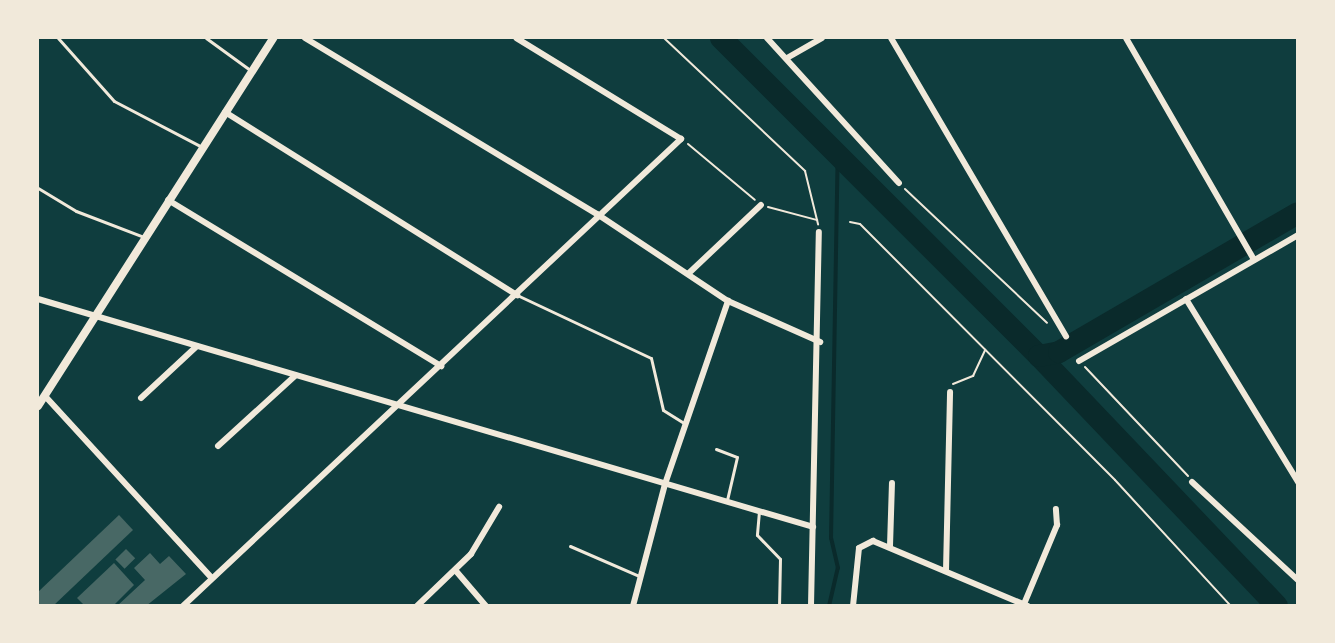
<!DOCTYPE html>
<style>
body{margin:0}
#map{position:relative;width:1335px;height:643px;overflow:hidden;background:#0f3d3e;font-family:"Alegreya Sans",sans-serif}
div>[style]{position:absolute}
.stream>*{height:4px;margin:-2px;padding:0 2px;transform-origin:2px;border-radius:2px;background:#0a2a2b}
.river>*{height:22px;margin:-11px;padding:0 11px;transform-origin:11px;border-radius:11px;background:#0a2a2b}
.building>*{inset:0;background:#486865;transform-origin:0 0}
.path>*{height:2px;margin:-1px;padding:0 1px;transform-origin:1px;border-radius:1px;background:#f1e9da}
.service>*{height:3px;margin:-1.5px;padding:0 1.5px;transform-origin:1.5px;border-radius:1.5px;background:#f1e9da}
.minor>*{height:6px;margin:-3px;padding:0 3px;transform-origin:3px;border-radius:3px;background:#f1e9da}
.secondary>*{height:8px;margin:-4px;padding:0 4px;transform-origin:4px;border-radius:4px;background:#f1e9da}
span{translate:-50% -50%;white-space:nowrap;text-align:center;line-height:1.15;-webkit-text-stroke:5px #f1e9da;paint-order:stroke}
.frame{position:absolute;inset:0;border:39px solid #f1e9da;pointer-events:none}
</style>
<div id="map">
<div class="stream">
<div style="left:829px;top:606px;width:39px;rotate:-77deg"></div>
<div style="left:838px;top:568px;width:31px;rotate:-103deg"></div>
<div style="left:831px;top:538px;width:384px;rotate:-89deg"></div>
</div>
<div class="river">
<div style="left:721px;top:38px;width:450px;rotate:45deg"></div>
<div style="left:1039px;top:356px;width:345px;rotate:46.4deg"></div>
<div style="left:1039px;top:356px;width:20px;rotate:-11deg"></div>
<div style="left:1059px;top:352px;width:276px;rotate:-30.2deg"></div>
</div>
<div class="building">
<div style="clip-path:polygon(119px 515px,133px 530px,53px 606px,38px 606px,38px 592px)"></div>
<div style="left:126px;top:549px;width:13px;height:15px;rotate:45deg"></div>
<div style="clip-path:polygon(150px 553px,160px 564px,169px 556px,186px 574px,146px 606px,117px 606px,145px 580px,134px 568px)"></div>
<div style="clip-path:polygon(114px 563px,134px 585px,113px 606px,85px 606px,77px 598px)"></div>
</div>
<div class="path">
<div style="left:664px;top:38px;width:194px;rotate:43.3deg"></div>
<div style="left:805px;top:171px;width:55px;rotate:76.2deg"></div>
<div style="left:688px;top:144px;width:87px;rotate:39.9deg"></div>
<div style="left:905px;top:189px;width:195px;rotate:43.3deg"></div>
<div style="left:768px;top:207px;width:51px;rotate:14.9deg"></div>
<div style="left:850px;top:222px;width:10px;rotate:11deg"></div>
<div style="left:860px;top:224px;width:361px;rotate:45.1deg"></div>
<div style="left:1115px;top:480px;width:171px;rotate:47.4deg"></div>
<div style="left:1085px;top:367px;width:150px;rotate:46.6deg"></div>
<div style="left:953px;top:384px;width:22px;rotate:-22deg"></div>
<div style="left:973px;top:376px;width:29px;rotate:-65deg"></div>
</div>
<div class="service">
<div style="left:58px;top:38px;width:84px;rotate:48.4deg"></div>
<div style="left:114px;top:101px;width:99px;rotate:27.6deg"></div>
<div style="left:206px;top:38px;width:54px;rotate:36deg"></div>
<div style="left:38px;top:188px;width:44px;rotate:31.2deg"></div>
<div style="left:76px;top:211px;width:73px;rotate:20.9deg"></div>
<div style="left:517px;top:295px;width:148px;rotate:25.2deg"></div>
<div style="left:651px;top:358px;width:53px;rotate:77deg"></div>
<div style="left:663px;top:410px;width:25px;rotate:32deg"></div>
<div style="left:716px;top:449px;width:22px;rotate:21deg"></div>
<div style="left:737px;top:457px;width:44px;rotate:103.1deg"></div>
<div style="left:759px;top:511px;width:24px;rotate:95deg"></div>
<div style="left:757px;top:535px;width:33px;rotate:46deg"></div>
<div style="left:780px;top:559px;width:47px;rotate:91.2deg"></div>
<div style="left:570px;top:546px;width:75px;rotate:23.5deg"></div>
</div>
<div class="minor">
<div style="left:305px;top:38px;width:341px;rotate:31.1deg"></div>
<div style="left:597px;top:214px;width:157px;rotate:33.6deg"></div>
<div style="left:728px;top:301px;width:101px;rotate:24deg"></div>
<div style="left:767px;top:38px;width:196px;rotate:47.7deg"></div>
<div style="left:891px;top:38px;width:346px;rotate:59.6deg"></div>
<div style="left:1126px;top:38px;width:256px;rotate:60deg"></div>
<div style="left:787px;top:58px;width:40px;rotate:-29.7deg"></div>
<div style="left:225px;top:112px;width:345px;rotate:32.1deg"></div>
<div style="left:168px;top:200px;width:320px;rotate:31.3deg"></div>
<div style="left:689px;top:273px;width:99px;rotate:-43.4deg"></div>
<div style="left:38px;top:299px;width:808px;rotate:16.39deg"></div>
<div style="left:1186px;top:299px;width:215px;rotate:58.5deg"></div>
<div style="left:1079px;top:361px;width:253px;rotate:-29.9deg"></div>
<div style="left:45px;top:396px;width:247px;rotate:47.5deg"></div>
<div style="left:141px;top:398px;width:76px;rotate:-42.9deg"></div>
<div style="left:218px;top:446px;width:105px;rotate:-42.3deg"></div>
<div style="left:1192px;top:482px;width:144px;rotate:42.8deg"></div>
<div style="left:890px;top:546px;width:63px;rotate:-88.2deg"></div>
<div style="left:456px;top:571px;width:46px;rotate:49.4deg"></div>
<div style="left:946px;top:571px;width:179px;rotate:-88.7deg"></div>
<div style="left:1024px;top:604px;width:86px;rotate:-67.3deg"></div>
<div style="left:1057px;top:525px;width:16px;rotate:-94deg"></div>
<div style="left:183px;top:606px;width:683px;rotate:-43.16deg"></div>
<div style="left:681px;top:139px;width:193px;rotate:-148.5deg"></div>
<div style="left:417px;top:606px;width:75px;rotate:-43.9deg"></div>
<div style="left:471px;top:554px;width:55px;rotate:-59.2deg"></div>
<div style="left:633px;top:606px;width:126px;rotate:-75.3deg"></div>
<div style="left:665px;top:484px;width:194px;rotate:-71deg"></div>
<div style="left:811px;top:606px;width:374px;rotate:-88.8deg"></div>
<div style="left:853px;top:606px;width:58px;rotate:-84.1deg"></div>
<div style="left:859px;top:548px;width:16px;rotate:-27deg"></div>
<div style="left:873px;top:541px;width:168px;rotate:22.8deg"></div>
</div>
<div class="secondary">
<div style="left:38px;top:406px;width:437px;rotate:-57.4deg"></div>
</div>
<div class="frame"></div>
</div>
